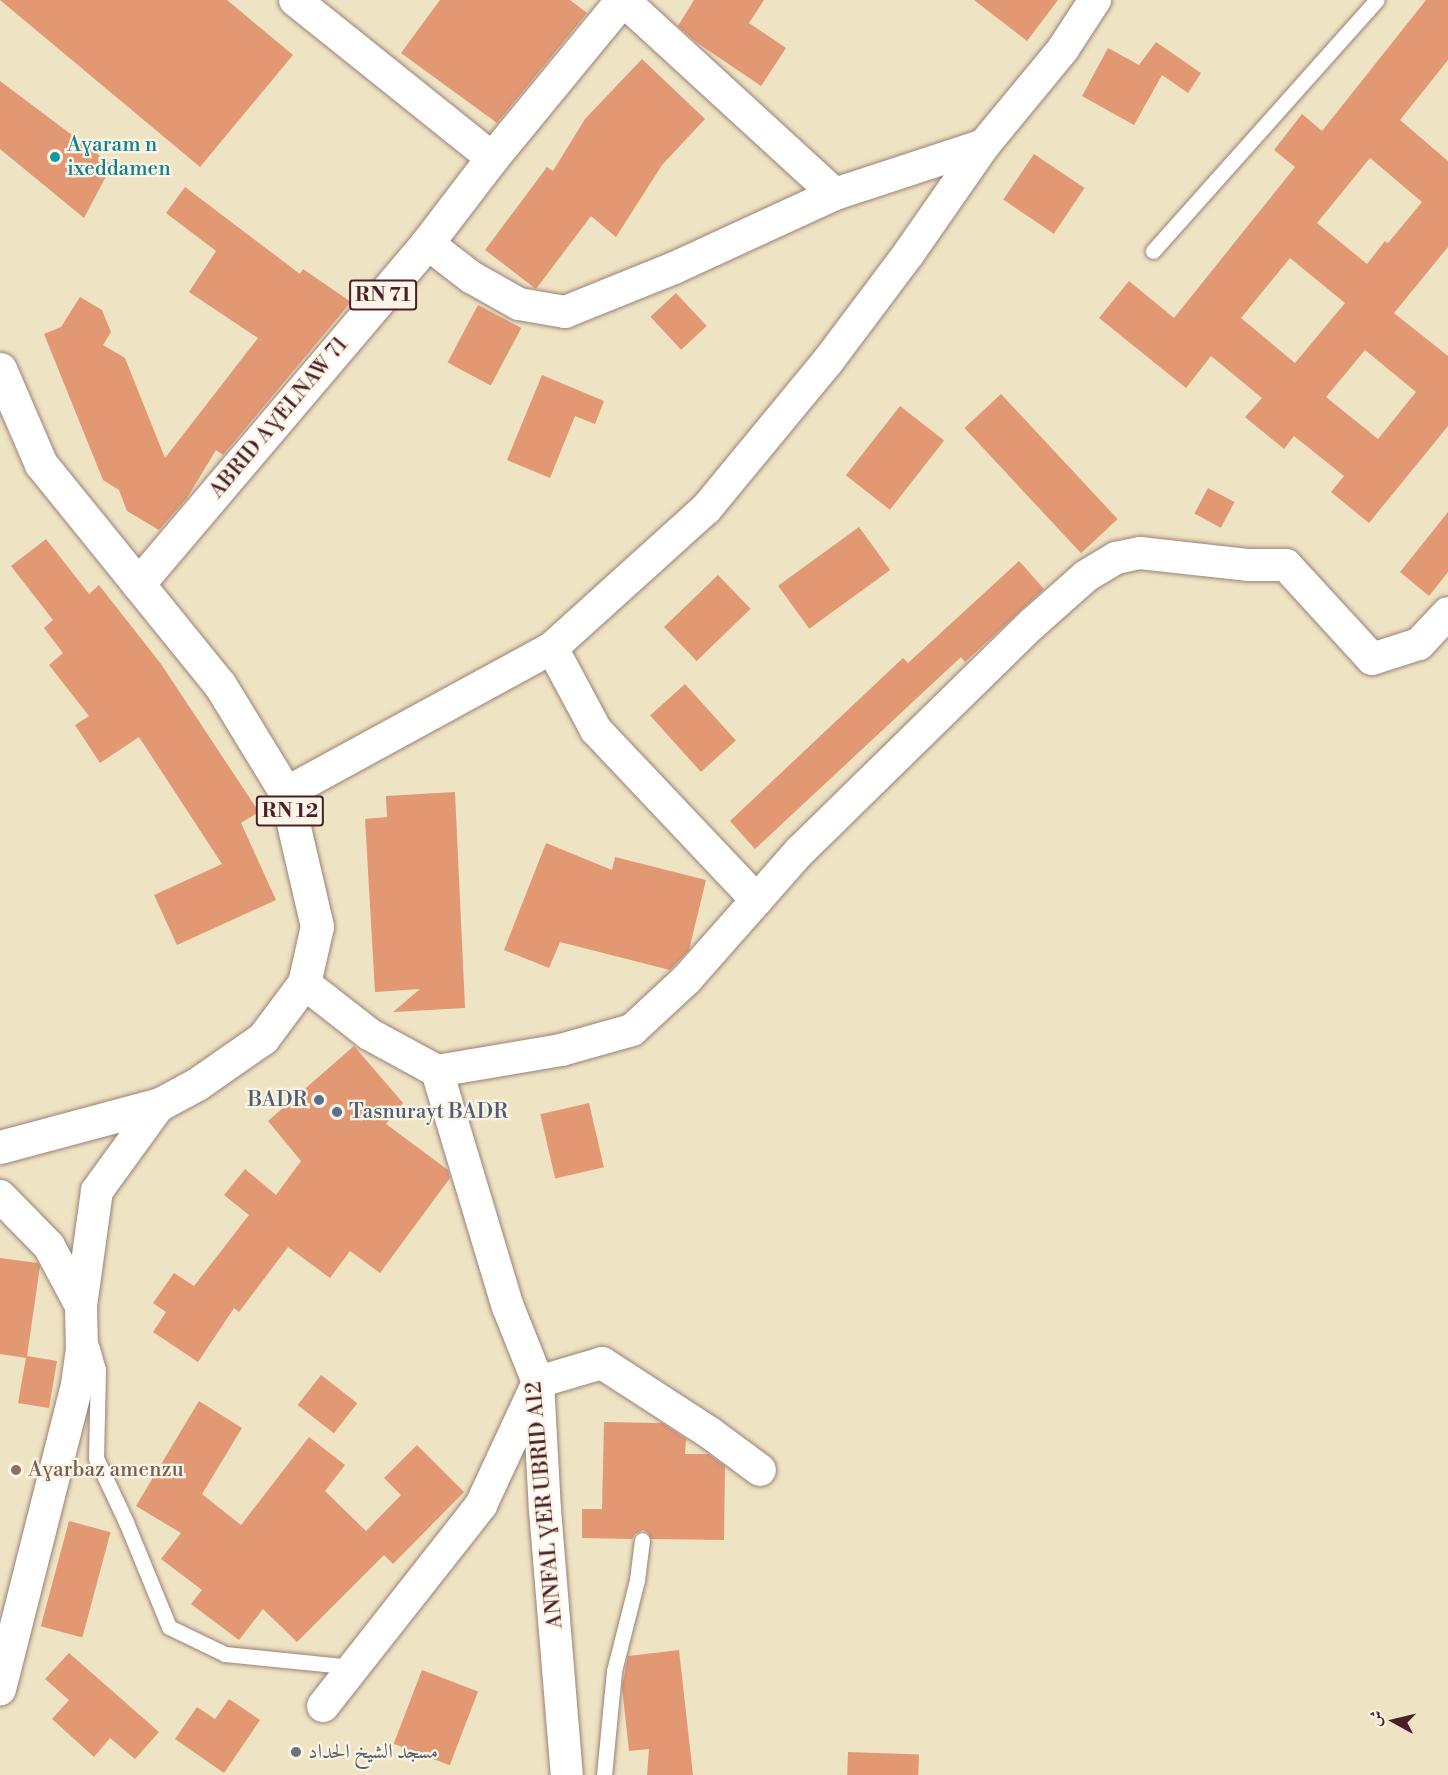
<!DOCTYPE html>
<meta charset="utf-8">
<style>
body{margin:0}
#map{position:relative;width:1448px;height:1775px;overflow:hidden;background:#eee3c3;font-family:"Libre Bodoni",Amiri,serif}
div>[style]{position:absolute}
.building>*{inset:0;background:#e39874;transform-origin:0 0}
.roads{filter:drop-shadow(0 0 2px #9c8177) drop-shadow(0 0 2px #9c8177)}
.service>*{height:15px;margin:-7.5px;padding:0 7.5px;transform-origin:7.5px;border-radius:7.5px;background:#fff}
.minor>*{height:32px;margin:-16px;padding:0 16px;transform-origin:16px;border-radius:16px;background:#fff}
.primary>*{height:33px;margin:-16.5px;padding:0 16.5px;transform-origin:16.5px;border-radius:16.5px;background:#fff}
.dots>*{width:16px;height:16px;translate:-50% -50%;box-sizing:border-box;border:3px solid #fcf5e5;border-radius:50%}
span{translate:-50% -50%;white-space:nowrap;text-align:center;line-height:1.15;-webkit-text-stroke:4.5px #fcf5e5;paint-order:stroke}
.shield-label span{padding:2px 4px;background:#fcf5e5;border:2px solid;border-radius:4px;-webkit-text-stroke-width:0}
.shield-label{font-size:20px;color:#4a1f2b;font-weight:700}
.culture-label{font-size:21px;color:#0d838f}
.left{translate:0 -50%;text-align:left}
.street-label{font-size:21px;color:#4a1f2b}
.service-label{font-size:21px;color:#4e5e75}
.right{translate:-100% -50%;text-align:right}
.education-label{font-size:21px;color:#785e54}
.worship-label{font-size:21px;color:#5b616d}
.north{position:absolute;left:1364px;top:1691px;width:60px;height:60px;-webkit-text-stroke:4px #fcf5e5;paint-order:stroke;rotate:278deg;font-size:16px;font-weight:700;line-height:24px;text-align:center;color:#4a1f2b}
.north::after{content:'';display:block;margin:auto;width:21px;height:27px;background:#4a1f2b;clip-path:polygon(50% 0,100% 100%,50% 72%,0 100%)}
</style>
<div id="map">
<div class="building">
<div style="clip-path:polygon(0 0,227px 0,293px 55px,200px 167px)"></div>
<div style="clip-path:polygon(440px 0,570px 0,587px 13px,497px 123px,401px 53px)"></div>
<div style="clip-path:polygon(694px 0,764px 0,749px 23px,786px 48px,761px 86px,696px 42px,678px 26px)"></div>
<div style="clip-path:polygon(974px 0,1058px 0,1027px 41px)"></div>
<div style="clip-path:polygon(evenodd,1426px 0,1448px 0,1448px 60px,1400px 120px,1448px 161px,1448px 247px,1394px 313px,1448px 356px,1448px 426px,1369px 523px,1331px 492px,1344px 476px,1294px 436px,1284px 449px,1245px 417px,1262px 398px,1211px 356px,1186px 388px,1099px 318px,1129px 281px,1174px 318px,1295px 167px,1274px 150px,1302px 114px,1322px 131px,1426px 0,1370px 158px,1422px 202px,1388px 243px,1385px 241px,1367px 264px,1317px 223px,1370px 158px,1426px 0,1290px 258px,1345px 303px,1295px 363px,1241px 318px,1290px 258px,1426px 0,1365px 350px,1416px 392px,1378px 439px,1326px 397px,1365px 350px)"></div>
<div style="clip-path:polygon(1156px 42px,1201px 73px,1188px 93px,1162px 75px,1134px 125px,1082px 96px,1108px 48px,1139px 65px)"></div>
<div style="clip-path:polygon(642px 59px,705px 119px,662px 165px,616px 237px,591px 216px,536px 289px,485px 250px,547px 167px,553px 171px,585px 119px)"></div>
<div style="clip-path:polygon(0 81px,112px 165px,84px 218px,0 149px)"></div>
<div style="left:1034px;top:154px;width:61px;height:55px;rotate:34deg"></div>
<div style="clip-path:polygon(185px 187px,300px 274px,303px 269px,351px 302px,223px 455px,216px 450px,187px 498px,159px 530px,127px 511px,119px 490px,103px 480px,44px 334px,61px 327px,80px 297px,102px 310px,111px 332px,103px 345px,125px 358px,165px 458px,258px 338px,189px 292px,216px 251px,166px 213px)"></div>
<div style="left:676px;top:293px;width:45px;height:35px;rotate:47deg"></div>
<div style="left:478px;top:305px;width:49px;height:65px;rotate:28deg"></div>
<div style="clip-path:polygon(542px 375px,604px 401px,595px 424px,575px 416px,550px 478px,507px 460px)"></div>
<div style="left:1001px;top:394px;width:171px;height:50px;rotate:47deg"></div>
<div style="left:900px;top:406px;width:56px;height:88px;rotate:38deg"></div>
<div style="left:1208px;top:488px;width:30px;height:29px;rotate:28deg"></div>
<div style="clip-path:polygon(1448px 512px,1448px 572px,1429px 596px,1400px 572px)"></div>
<div style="left:859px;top:527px;width:53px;height:100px;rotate:54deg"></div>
<div style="clip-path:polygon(46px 539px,89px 594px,99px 585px,161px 664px,259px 812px,241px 823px,276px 900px,177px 945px,154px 895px,222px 864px,139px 737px,100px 763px,75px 725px,89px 716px,49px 665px,63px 653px,44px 628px,53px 620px,11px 566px)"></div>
<div style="clip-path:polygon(1019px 561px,1044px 589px,965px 662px,961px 657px,755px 849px,730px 821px,903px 658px,908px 663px)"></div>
<div style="left:718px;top:575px;width:47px;height:75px;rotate:46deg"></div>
<div style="left:685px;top:684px;width:76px;height:47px;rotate:48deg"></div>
<div style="clip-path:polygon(455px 792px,465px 1008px,393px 1012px,420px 989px,375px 992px,365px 819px,387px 817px,386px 796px)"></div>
<div style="clip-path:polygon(546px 843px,612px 870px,615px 857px,706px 880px,689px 950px,670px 970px,560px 942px,549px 968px,504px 950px)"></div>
<div style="clip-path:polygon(354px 1046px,403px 1103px,386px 1124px,448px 1170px,450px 1178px,380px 1273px,350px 1251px,330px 1278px,288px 1247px,239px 1312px,234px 1308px,198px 1362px,153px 1332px,166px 1312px,153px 1303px,174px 1273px,194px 1286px,249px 1215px,224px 1195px,245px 1169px,276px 1195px,301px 1161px,268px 1121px)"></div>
<div style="left:589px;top:1103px;width:66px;height:50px;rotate:77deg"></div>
<div style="clip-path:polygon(0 1258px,38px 1263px,40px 1266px,27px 1356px,57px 1361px,49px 1408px,18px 1403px,26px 1358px,0 1354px)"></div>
<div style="left:321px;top:1375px;width:46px;height:38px;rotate:38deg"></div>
<div style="clip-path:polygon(199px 1401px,242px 1428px,202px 1494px,241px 1525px,309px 1437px,345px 1465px,325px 1491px,366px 1531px,401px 1495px,384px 1478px,417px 1445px,464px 1492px,393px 1564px,384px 1555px,297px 1642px,263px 1609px,239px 1640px,191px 1604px,202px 1590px,161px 1559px,181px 1533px,136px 1506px)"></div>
<div style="clip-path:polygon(604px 1422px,662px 1423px,686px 1439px,685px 1454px,708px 1454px,725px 1466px,724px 1540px,651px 1539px,648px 1533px,643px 1530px,635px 1534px,632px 1539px,582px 1538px,582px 1509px,602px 1509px)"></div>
<div style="left:69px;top:1521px;width:43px;height:109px;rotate:15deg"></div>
<div style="clip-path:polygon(679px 1650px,693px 1775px,647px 1775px,649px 1749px,629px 1751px,622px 1687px,628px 1656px)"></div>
<div style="clip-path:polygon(69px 1653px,159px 1732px,135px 1759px,110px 1738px,94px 1757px,52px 1719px,69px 1700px,45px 1679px)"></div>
<div style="left:422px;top:1670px;width:60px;height:79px;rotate:21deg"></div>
<div style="clip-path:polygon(229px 1699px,260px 1720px,224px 1773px,175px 1739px,197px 1707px,215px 1719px)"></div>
<div style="left:848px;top:1752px;width:71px;height:23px;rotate:2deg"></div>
</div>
<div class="roads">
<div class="service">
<div style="left:1153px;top:251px;width:336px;rotate:-48.3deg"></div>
<div style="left:91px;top:1345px;width:26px;rotate:74deg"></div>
<div style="left:98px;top:1370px;width:88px;rotate:91.3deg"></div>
<div style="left:96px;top:1458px;width:71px;rotate:64.9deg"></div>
<div style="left:126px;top:1522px;width:113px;rotate:67.7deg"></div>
<div style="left:169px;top:1627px;width:62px;rotate:25.7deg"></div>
<div style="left:225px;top:1654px;width:130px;rotate:5.8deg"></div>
<div style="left:604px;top:1775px;width:104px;rotate:-84.5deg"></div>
<div style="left:614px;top:1671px;width:94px;rotate:-75.8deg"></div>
<div style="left:637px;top:1580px;width:40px;rotate:-82.9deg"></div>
</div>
<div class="minor">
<div style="left:295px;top:0;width:253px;rotate:38.7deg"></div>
<div style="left:623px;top:0;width:287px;rotate:42.5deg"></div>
<div style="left:427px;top:243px;width:56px;rotate:37.7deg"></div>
<div style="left:471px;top:277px;width:55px;rotate:29.4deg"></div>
<div style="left:519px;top:304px;width:47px;rotate:9.9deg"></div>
<div style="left:565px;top:312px;width:118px;rotate:-22deg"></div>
<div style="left:674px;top:268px;width:177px;rotate:-24.7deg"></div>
<div style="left:835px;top:194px;width:157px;rotate:-18.2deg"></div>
<div style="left:552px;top:648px;width:93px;rotate:61.8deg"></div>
<div style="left:596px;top:730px;width:234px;rotate:46.6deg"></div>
<div style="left:286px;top:793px;width:303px;rotate:-28.6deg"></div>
<div style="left:552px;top:648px;width:207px;rotate:-42.1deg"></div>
<div style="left:706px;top:509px;width:192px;rotate:-50.5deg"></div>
<div style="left:828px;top:361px;width:135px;rotate:-53.1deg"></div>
<div style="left:909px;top:253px;width:131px;rotate:-55.2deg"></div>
<div style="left:984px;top:145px;width:124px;rotate:-50.5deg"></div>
<div style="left:1063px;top:49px;width:59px;rotate:-56.9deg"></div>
<div style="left:304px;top:983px;width:83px;rotate:38.1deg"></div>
<div style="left:369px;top:1034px;width:77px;rotate:28.6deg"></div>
<div style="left:437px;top:1071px;width:126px;rotate:-9.6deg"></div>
<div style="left:561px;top:1050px;width:74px;rotate:-15.7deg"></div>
<div style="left:632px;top:1030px;width:75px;rotate:-42.8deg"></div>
<div style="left:687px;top:979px;width:171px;rotate:-48.6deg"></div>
<div style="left:800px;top:851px;width:325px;rotate:-44.4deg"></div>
<div style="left:1032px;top:624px;width:72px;rotate:-41.6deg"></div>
<div style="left:1086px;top:576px;width:35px;rotate:-31deg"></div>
<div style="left:1116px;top:558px;width:25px;rotate:-12deg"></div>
<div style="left:1140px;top:553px;width:110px;rotate:6.3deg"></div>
<div style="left:1249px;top:565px;width:37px"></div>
<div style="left:1286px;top:565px;width:127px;rotate:47.5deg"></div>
<div style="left:1372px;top:659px;width:49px;rotate:-17.7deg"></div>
<div style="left:1419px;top:644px;width:42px;rotate:-46.9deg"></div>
<div style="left:437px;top:1071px;width:246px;rotate:73.3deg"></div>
<div style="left:508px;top:1307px;width:81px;rotate:68.2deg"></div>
<div style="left:538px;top:1382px;width:128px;rotate:86.9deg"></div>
<div style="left:545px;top:1510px;width:266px;rotate:85.3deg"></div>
<div style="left:0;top:1196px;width:70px;rotate:45.6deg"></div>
<div style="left:49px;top:1246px;width:68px;rotate:61.9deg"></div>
<div style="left:81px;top:1306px;width:43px;rotate:88.7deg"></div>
<div style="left:82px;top:1349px;width:36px;rotate:98deg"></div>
<div style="left:77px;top:1385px;width:314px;rotate:104.2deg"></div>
<div style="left:81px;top:1306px;width:116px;rotate:-82.1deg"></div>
<div style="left:97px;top:1191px;width:107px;rotate:-54.1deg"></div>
<div style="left:323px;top:1706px;width:256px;rotate:-51.8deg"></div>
<div style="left:481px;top:1505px;width:136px;rotate:-65.1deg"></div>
<div style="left:538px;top:1382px;width:67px;rotate:-16.5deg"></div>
<div style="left:602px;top:1363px;width:129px;rotate:32.9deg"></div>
<div style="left:710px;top:1433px;width:62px;rotate:36.5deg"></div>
</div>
<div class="primary">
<div style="left:0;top:369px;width:103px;rotate:66.7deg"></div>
<div style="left:41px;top:464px;width:284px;rotate:51deg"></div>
<div style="left:220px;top:685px;width:127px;rotate:58.6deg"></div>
<div style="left:286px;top:793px;width:137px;rotate:76.9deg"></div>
<div style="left:317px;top:926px;width:58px;rotate:102.8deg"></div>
<div style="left:304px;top:983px;width:69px;rotate:126.7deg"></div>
<div style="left:263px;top:1038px;width:80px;rotate:145.1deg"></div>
<div style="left:197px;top:1084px;width:42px;rotate:151.6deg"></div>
<div style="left:160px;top:1104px;width:166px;rotate:165deg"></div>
<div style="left:138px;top:584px;width:447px;rotate:-49.7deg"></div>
<div style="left:427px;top:243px;width:107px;rotate:-52.6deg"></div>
<div style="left:492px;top:158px;width:205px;rotate:-50.6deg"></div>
</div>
</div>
<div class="dots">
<div style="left:55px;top:157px;background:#0f9aa8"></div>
<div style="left:319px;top:1100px;background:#5c6f8a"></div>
<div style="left:337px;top:1112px;background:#5c6f8a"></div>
<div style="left:16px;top:1470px;background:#8d6e63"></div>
<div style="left:296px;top:1752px;background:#6b7280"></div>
</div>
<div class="shield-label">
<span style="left:383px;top:295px">RN 71</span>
<span style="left:290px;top:811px">RN 12</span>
</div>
<div class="culture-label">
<span class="left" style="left:67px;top:157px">Aɣaram n<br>ixeddamen</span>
</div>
<div class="street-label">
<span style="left:279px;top:418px;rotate:-50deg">ABRID AƔELNAW 71</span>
<span style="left:545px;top:1505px;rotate:-95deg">ANNFAL ƔER UBRID A12</span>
</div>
<div class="service-label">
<span class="right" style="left:307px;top:1100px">BADR</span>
<span class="left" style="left:349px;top:1112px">Tasnurayt BADR</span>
</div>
<div class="education-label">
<span class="left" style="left:28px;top:1470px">Aɣarbaz amenzu</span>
</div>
<div class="worship-label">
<span class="left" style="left:308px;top:1752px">مسجد الشيخ الحداد</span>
</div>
<div class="north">ش</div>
</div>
